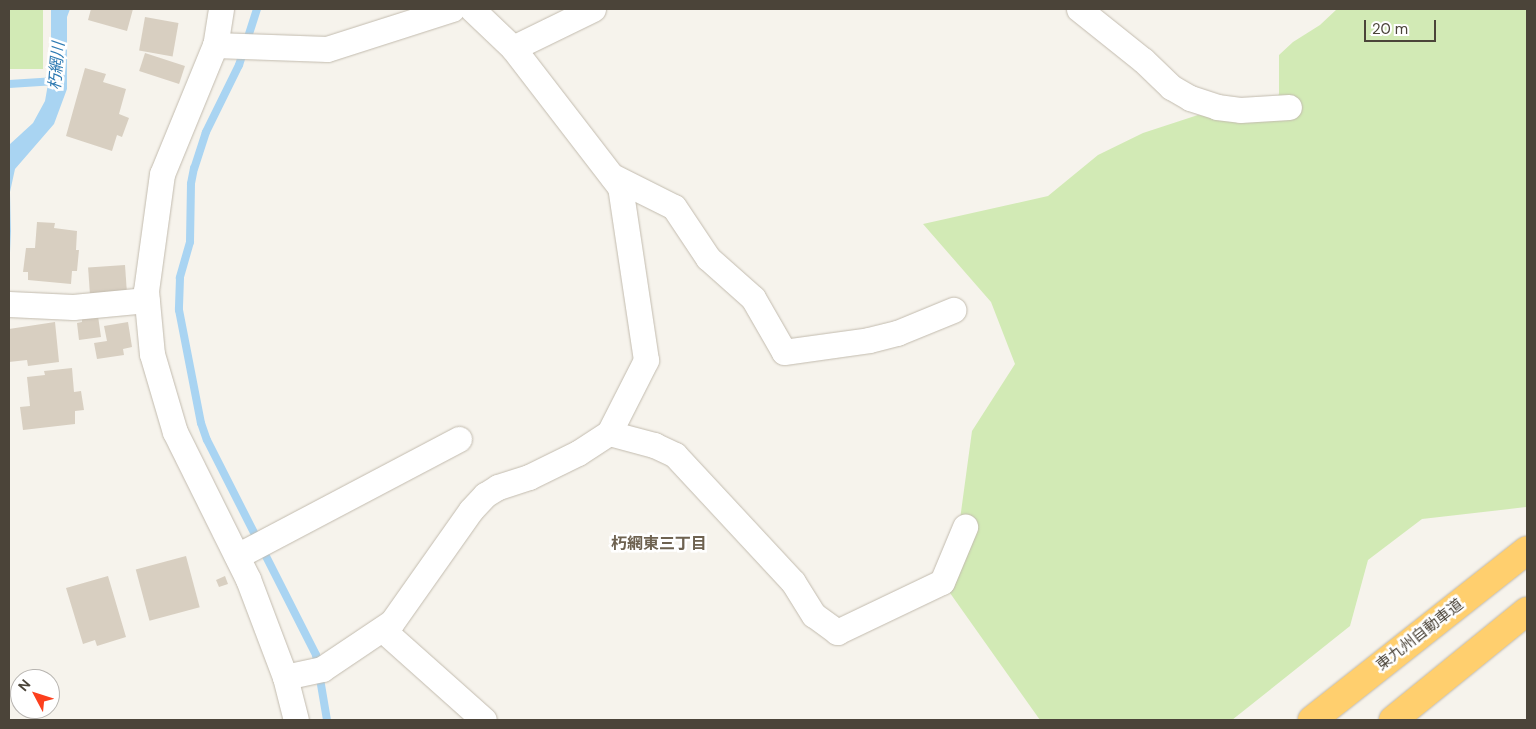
<!DOCTYPE html>
<meta charset="utf-8">
<style>
body{margin:0}
#map{position:relative;width:1536px;height:729px;overflow:hidden;background:#f6f3ec;font-family:"DM Sans","Noto Sans JP",sans-serif}
div>[style]{position:absolute}
.green>*{inset:0;background:#d2eab5;transform-origin:0 0}
.water>*{inset:0;background:#a9d4f2}
.stream>*{height:8px;margin:-4px;padding:0 4px;transform-origin:4px;border-radius:4px;background:#a9d4f2}
.building>*{inset:0;background:#d8cfc1;transform-origin:0 0}
.roads{filter:drop-shadow(0 0 1px #c2bbae) drop-shadow(0 0 1px #c2bbae)}
.minor>*{height:25px;margin:-12.5px;padding:0 12.5px;transform-origin:12.5px;border-radius:12.5px;background:#fff}
.highway>*{height:28px;margin:-14px;padding:0 14px;transform-origin:14px;border-radius:14px;background:#ffcf6e}
span{translate:-50% -50%;white-space:nowrap;text-align:center;line-height:1.15;-webkit-text-stroke:5px #fff;paint-order:stroke}
.street-label{font-size:15px;color:#4b4439}
.water-label{font-size:16px;color:#2e7ab2;font-style:italic}
.neighbourhood-label{font-size:16px;color:#6e6250;font-weight:700}
.frame{position:absolute;inset:0;border:10px solid #4b4439;pointer-events:none}
.north{position:absolute;left:10px;top:669px;width:50px;height:50px;box-sizing:border-box;background:#fff;border:1px solid #b7b4b0;border-radius:50%;rotate:310deg;font-size:14px;font-weight:700;line-height:20px;text-align:center;color:#4b4439}
.north::after{content:'';display:block;margin:auto;width:18px;height:22px;background:#fc3f1d;clip-path:polygon(50% 0,100% 100%,50% 72%,0 100%)}
.scale{position:absolute;left:1364px;top:20px;width:72px;height:22px;box-sizing:border-box;border:2px solid #4b4439;border-top:0;padding-left:6px;font-size:15px;line-height:18px;white-space:nowrap;color:#4b4439;-webkit-text-stroke:4px #fff;paint-order:stroke}
</style>
<div id="map">
<div class="green">
<div style="left:9px;top:9px;width:34px;height:60px"></div>
<div style="clip-path:polygon(1337px 9px,1527px 9px,1527px 507px,1422px 519px,1368px 560px,1350px 626px,1232px 720px,1040px 720px,950px 593px,972px 431px,1015px 364px,991px 302px,923px 224px,1048px 196px,1098px 155px,1143px 133px,1198px 115px,1261px 121px,1279px 94px,1279px 55px,1293px 42px,1320px 25px)"></div>
</div>
<div class="water">
<div style="clip-path:polygon(51px 9px,70px 9px,67px 17px,67px 89px,54px 124px,15px 169px,10px 192px,11px 231px,9px 275px,9px 145px,33px 123px,45px 101px,51px 67px)"></div>
</div>
<div class="stream">
<div style="left:257px;top:9px;width:59px;rotate:107.8deg"></div>
<div style="left:239px;top:65px;width:75px;rotate:116.2deg"></div>
<div style="left:206px;top:132px;width:38px;rotate:108deg"></div>
<div style="left:194px;top:168px;width:16px;rotate:101deg"></div>
<div style="left:191px;top:184px;width:58px;rotate:91deg"></div>
<div style="left:190px;top:242px;width:37px;rotate:106deg"></div>
<div style="left:180px;top:278px;width:32px;rotate:92deg"></div>
<div style="left:179px;top:310px;width:115px;rotate:79deg"></div>
<div style="left:201px;top:423px;width:18px;rotate:71deg"></div>
<div style="left:207px;top:440px;width:241px;rotate:63.1deg"></div>
<div style="left:316px;top:655px;width:66px;rotate:80.4deg"></div>
<div style="left:9px;top:84px;width:47px;rotate:-3.7deg"></div>
</div>
<div class="building">
<div style="clip-path:polygon(91px 9px,133px 9px,127px 31px,88px 20px)"></div>
<div style="left:145px;top:17px;width:34px;height:34px;rotate:10deg"></div>
<div style="left:145px;top:53px;width:42px;height:19px;rotate:18deg"></div>
<div style="clip-path:polygon(85px 68px,106px 74px,103px 82px,126px 89px,119px 114px,129px 118px,122px 137px,117px 135px,112px 151px,66px 136px)"></div>
<div style="clip-path:polygon(37px 222px,55px 223px,54px 228px,77px 231px,76px 250px,79px 250px,77px 271px,72px 271px,71px 284px,28px 280px,28px 272px,23px 272px,26px 248px,35px 248px)"></div>
<div style="left:125px;top:265px;width:28px;height:37px;rotate:86deg"></div>
<div style="clip-path:polygon(98px 316px,101px 337px,79px 340px,77px 323px,82px 322px,82px 318px)"></div>
<div style="clip-path:polygon(55px 322px,59px 362px,28px 366px,27px 360px,9px 362px,9px 329px)"></div>
<div style="clip-path:polygon(128px 322px,132px 347px,123px 349px,124px 355px,97px 359px,94px 343px,107px 341px,104px 326px)"></div>
<div style="clip-path:polygon(72px 368px,74px 392px,81px 391px,84px 410px,75px 411px,75px 424px,23px 430px,20px 407px,30px 406px,27px 377px,45px 375px,44px 371px)"></div>
<div style="left:186px;top:556px;width:53px;height:52px;rotate:75deg"></div>
<div style="clip-path:polygon(108px 576px,126px 637px,97px 646px,95px 640px,83px 644px,66px 588px)"></div>
<div style="clip-path:polygon(225px 576px,228px 584px,219px 587px,216px 580px)"></div>
</div>
<div class="roads">
<div class="minor">
<div style="left:221px;top:9px;width:36px;rotate:99deg"></div>
<div style="left:215px;top:45px;width:139px;rotate:112.3deg"></div>
<div style="left:162px;top:174px;width:118px;rotate:97.8deg"></div>
<div style="left:146px;top:291px;width:63px;rotate:84.6deg"></div>
<div style="left:152px;top:354px;width:81px;rotate:73.6deg"></div>
<div style="left:175px;top:432px;width:164px;rotate:63.6deg"></div>
<div style="left:248px;top:579px;width:105px;rotate:69.3deg"></div>
<div style="left:285px;top:677px;width:44px;rotate:75.7deg"></div>
<div style="left:1079px;top:9px;width:82px;rotate:38.6deg"></div>
<div style="left:1143px;top:60px;width:39px;rotate:44deg"></div>
<div style="left:1171px;top:87px;width:22px;rotate:30deg"></div>
<div style="left:1190px;top:98px;width:28px;rotate:18deg"></div>
<div style="left:1217px;top:107px;width:23px;rotate:7deg"></div>
<div style="left:1240px;top:110px;width:49px;rotate:-3.5deg"></div>
<div style="left:215px;top:45px;width:112px;rotate:2deg"></div>
<div style="left:327px;top:49px;width:131px;rotate:-17.7deg"></div>
<div style="left:513px;top:48px;width:89px;rotate:-26deg"></div>
<div style="left:612px;top:176px;width:69px;rotate:26.6deg"></div>
<div style="left:674px;top:207px;width:61px;rotate:56.3deg"></div>
<div style="left:708px;top:258px;width:60px;rotate:41.6deg"></div>
<div style="left:753px;top:298px;width:62px;rotate:60.1deg"></div>
<div style="left:784px;top:352px;width:86px;rotate:-8deg"></div>
<div style="left:869px;top:340px;width:29px;rotate:-14deg"></div>
<div style="left:897px;top:333px;width:61px;rotate:-22.3deg"></div>
<div style="left:9px;top:304px;width:64px;rotate:2.7deg"></div>
<div style="left:73px;top:307px;width:74px;rotate:-5.4deg"></div>
<div style="left:609px;top:433px;width:47px;rotate:14.9deg"></div>
<div style="left:654px;top:445px;width:23px;rotate:25deg"></div>
<div style="left:675px;top:455px;width:173px;rotate:47.1deg"></div>
<div style="left:793px;top:582px;width:39px;rotate:58deg"></div>
<div style="left:814px;top:615px;width:29px;rotate:36deg"></div>
<div style="left:837px;top:632px;width:116px;rotate:-25.5deg"></div>
<div style="left:942px;top:582px;width:60px;rotate:-67.3deg"></div>
<div style="left:237px;top:556px;width:251px;rotate:-27.8deg"></div>
<div style="left:383px;top:630px;width:135px;rotate:41.7deg"></div>
<div style="left:285px;top:677px;width:38px;rotate:-12deg"></div>
<div style="left:322px;top:669px;width:84px;rotate:-33.9deg"></div>
<div style="left:392px;top:622px;width:137px;rotate:-54.8deg"></div>
<div style="left:471px;top:510px;width:21px;rotate:-47deg"></div>
<div style="left:485px;top:495px;width:15px;rotate:-32deg"></div>
<div style="left:498px;top:487px;width:33px;rotate:-18deg"></div>
<div style="left:529px;top:477px;width:55px;rotate:-26.1deg"></div>
<div style="left:578px;top:453px;width:37px;rotate:-33deg"></div>
<div style="left:609px;top:433px;width:82px;rotate:-63.1deg"></div>
<div style="left:646px;top:360px;width:175px;rotate:-98.5deg"></div>
<div style="left:620px;top:187px;width:175px;rotate:-127.6deg"></div>
<div style="left:513px;top:48px;width:57px;rotate:-136.4deg"></div>
</div>
<div class="highway">
<div style="left:1312px;top:720px;width:274px;rotate:-38.3deg"></div>
<div style="left:1393px;top:720px;width:173px;rotate:-39.1deg"></div>
</div>
</div>
<div class="street-label">
<span style="left:1420px;top:635px;rotate:-38deg">東九州自動車道</span>
</div>
<div class="water-label">
<span style="left:57px;top:66px;rotate:-85deg">朽網川</span>
</div>
<div class="neighbourhood-label">
<span style="left:659px;top:544px">朽網東三丁目</span>
</div>
<div class="frame"></div>
<div class="north">N</div>
<div class="scale">20 m</div>
</div>
